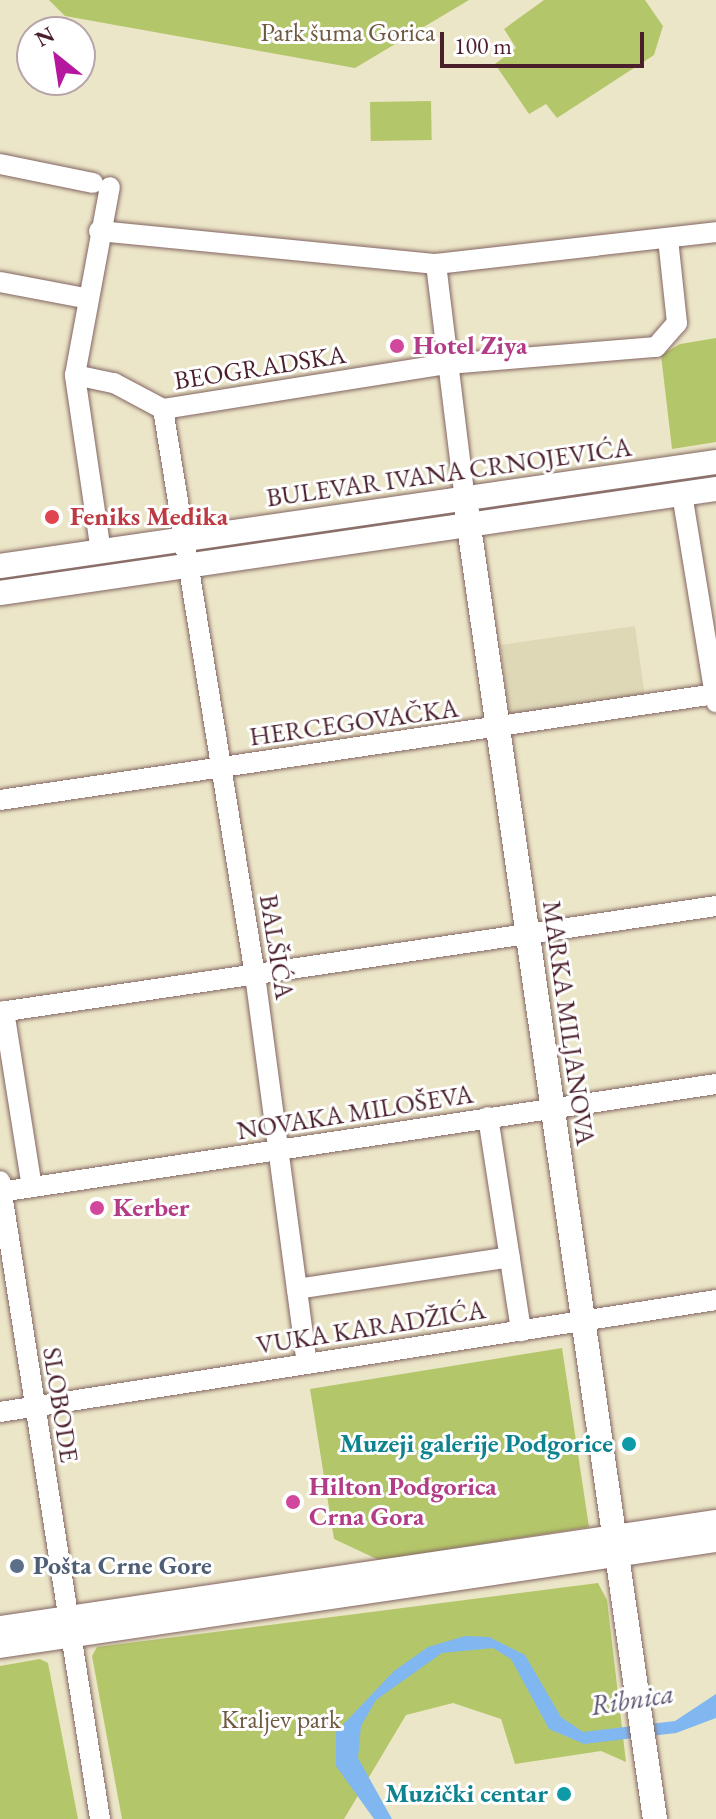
<!DOCTYPE html>
<meta charset="utf-8">
<style>
body{margin:0}
#map{position:relative;width:716px;height:1819px;overflow:hidden;background:#ece6c8;font-family:"EB Garamond",serif}
div>[style]{position:absolute}
.built>*{inset:0;background:#ded8b7;transform-origin:0 0}
.green>*{inset:0;background:#b4c66a;transform-origin:0 0}
.water>*{inset:0;background:#80b7f0}
.roads{filter:drop-shadow(0 0 2px #836562) drop-shadow(0 0 2px #836562)}
.minor>*{height:20px;margin:-10px;padding:0 10px;transform-origin:10px;border-radius:10px;background:#fff}
.major>*{height:24px;margin:-12px;padding:0 12px;transform-origin:12px;border-radius:12px;background:#fff}
.dots>*{width:22px;height:22px;translate:-50% -50%;box-sizing:border-box;border:4px solid #fff;border-radius:50%}
span{translate:-50% -50%;white-space:nowrap;text-align:center;line-height:1.15;-webkit-text-stroke:6px #fff;paint-order:stroke}
.park-label{font-size:26px;color:#6f5941}
.hotel-label{font-size:26px;color:#b23c85;font-weight:700}
.left{translate:0 -50%;text-align:left}
.street-label{font-size:26px;color:#4a1f2b}
.health-label{font-size:26px;color:#be3a42;font-weight:700}
.culture-label{font-size:26px;color:#0d838f;font-weight:700}
.right{translate:-100% -50%;text-align:right}
.service-label{font-size:26px;color:#4e5e75;font-weight:700}
.water-label{font-size:28px;color:#5d5470;font-style:italic}
.north{position:absolute;left:16px;top:16px;width:80px;height:80px;box-sizing:border-box;background:#fff;border:2px solid #b7a5aa;border-radius:50%;rotate:330deg;font-size:22px;font-weight:700;line-height:32px;text-align:center;color:#4a1f2b}
.north::after{content:'';display:block;margin:auto;width:28px;height:36px;background:#b5179e;clip-path:polygon(50% 0,100% 100%,50% 72%,0 100%)}
.scale{position:absolute;left:440px;top:32px;width:204px;height:36px;box-sizing:border-box;border:4px solid #4a1f2b;border-top:0;padding-left:10px;font-size:24px;line-height:28px;white-space:nowrap;color:#4a1f2b;-webkit-text-stroke:6px #fff;paint-order:stroke}
</style>
<div id="map">
<div class="built">
<div style="left:635px;top:626px;width:75px;height:136px;rotate:82deg"></div>
</div>
<div class="green">
<div style="clip-path:polygon(49px 0,469px 0,355px 68px,65px 16px)"></div>
<div style="clip-path:polygon(544px 0,645px 0,663px 26px,654px 55px,557px 118px,546px 104px,529px 114px,495px 64px,516px 48px,504px 29px)"></div>
<div style="left:431px;top:101px;width:39px;height:61px;rotate:89deg"></div>
<div style="clip-path:polygon(716px 338px,716px 442px,672px 449px,661px 355px,680px 344px)"></div>
<div style="clip-path:polygon(562px 1348px,589px 1527px,379px 1560px,334px 1539px,310px 1389px)"></div>
<div style="clip-path:polygon(598px 1583px,607px 1600px,626px 1762px,601px 1751px,515px 1764px,501px 1719px,453px 1703px,406px 1715px,344px 1819px,122px 1819px,92px 1656px,97px 1647px)"></div>
<div style="clip-path:polygon(40px 1659px,48px 1663px,78px 1819px,0 1819px,0 1666px)"></div>
</div>
<div class="water">
<div style="clip-path:polygon(465px 1636px,489px 1637px,525px 1655px,561px 1717px,583px 1732px,675px 1721px,716px 1694px,716px 1718px,676px 1733px,584px 1744px,549px 1729px,511px 1659px,493px 1648px,442px 1653px,376px 1700px,361px 1726px,358px 1758px,392px 1819px,374px 1819px,336px 1766px,336px 1732px,394px 1671px,428px 1647px)"></div>
</div>
<div class="roads">
<div class="minor">
<div style="left:0;top:164px;width:95px;rotate:11.5deg"></div>
<div style="left:99px;top:231px;width:339px;rotate:5.6deg"></div>
<div style="left:436px;top:264px;width:282px;rotate:-6.5deg"></div>
<div style="left:436px;top:264px;width:237px;rotate:83deg"></div>
<div style="left:0;top:282px;width:86px;rotate:10.7deg"></div>
<div style="left:75px;top:375px;width:40px;rotate:12deg"></div>
<div style="left:114px;top:383px;width:55px;rotate:28deg"></div>
<div style="left:163px;top:409px;width:573px;rotate:80.77deg"></div>
<div style="left:255px;top:975px;width:392px;rotate:82.4deg"></div>
<div style="left:163px;top:409px;width:289px;rotate:-9deg"></div>
<div style="left:448px;top:364px;width:209px;rotate:-4.7deg"></div>
<div style="left:656px;top:347px;width:32px;rotate:-49deg"></div>
<div style="left:677px;top:323px;width:84px;rotate:-96.1deg"></div>
<div style="left:682px;top:494px;width:211px;rotate:80.7deg"></div>
<div style="left:101px;top:552px;width:179px;rotate:-98.4deg"></div>
<div style="left:75px;top:375px;width:191px;rotate:-79.5deg"></div>
<div style="left:0;top:800px;width:723px;rotate:-8.43deg"></div>
<div style="left:4px;top:1011px;width:178px;rotate:81deg"></div>
<div style="left:0;top:1012px;width:724px;rotate:-8.42deg"></div>
<div style="left:488px;top:1117px;width:217px;rotate:81.2deg"></div>
<div style="left:0;top:1181px;width:646px;rotate:81.09deg"></div>
<div style="left:0;top:1192px;width:724px;rotate:-8.58deg"></div>
<div style="left:297px;top:1289px;width:215px;rotate:-8.5deg"></div>
<div style="left:0;top:1412px;width:725px;rotate:-8.89deg"></div>
</div>
<div class="major">
<div style="left:465px;top:499px;width:1334px;rotate:81.81deg"></div>
<div style="left:0;top:566px;width:724px;rotate:-8.26deg"></div>
<div style="left:0;top:593px;width:724px;rotate:-8.26deg"></div>
<div style="left:0;top:1628px;width:724px;rotate:-8.42deg"></div>
<div style="left:0;top:1646px;width:724px;rotate:-8.42deg"></div>
</div>
</div>
<div class="dots">
<div style="left:397px;top:346px;background:#d1479c"></div>
<div style="left:52px;top:517px;background:#e0444e"></div>
<div style="left:97px;top:1208px;background:#d1479c"></div>
<div style="left:629px;top:1444px;background:#0f9aa8"></div>
<div style="left:293px;top:1502px;background:#d1479c"></div>
<div style="left:17px;top:1566px;background:#5c6f8a"></div>
<div style="left:564px;top:1794px;background:#0f9aa8"></div>
</div>
<div class="park-label">
<span style="left:348px;top:33px">Park šuma Gorica</span>
<span style="left:281px;top:1720px">Kraljev park</span>
</div>
<div class="hotel-label">
<span class="left" style="left:413px;top:346px">Hotel Ziya</span>
<span class="left" style="left:113px;top:1208px">Kerber</span>
<span class="left" style="left:309px;top:1502px">Hilton Podgorica<br>Crna Gora</span>
</div>
<div class="street-label">
<span style="left:260px;top:368px;rotate:-9deg">BEOGRADSKA</span>
<span style="left:449px;top:473px;rotate:-8deg">BULEVAR IVANA CRNOJEVIĆA</span>
<span style="left:354px;top:723px;rotate:-8deg">HERCEGOVAČKA</span>
<span style="left:276px;top:947px;rotate:81deg">BALŠIĆA</span>
<span style="left:568px;top:1023px;rotate:82deg">MARKA MILJANOVA</span>
<span style="left:355px;top:1113px;rotate:-9deg">NOVAKA MILOŠEVA</span>
<span style="left:371px;top:1328px;rotate:-9deg">VUKA KARADŽIĆA</span>
<span style="left:60px;top:1405px;rotate:81deg">SLOBODE</span>
</div>
<div class="health-label">
<span class="left" style="left:70px;top:517px">Feniks Medika</span>
</div>
<div class="culture-label">
<span class="right" style="left:613px;top:1444px">Muzeji galerije Podgorice</span>
<span class="right" style="left:548px;top:1794px">Muzički centar</span>
</div>
<div class="service-label">
<span class="left" style="left:33px;top:1566px">Pošta Crne Gore</span>
</div>
<div class="water-label">
<span style="left:632px;top:1699px;rotate:-9deg">Ribnica</span>
</div>
<div class="north">N</div>
<div class="scale">100 m</div>
</div>
